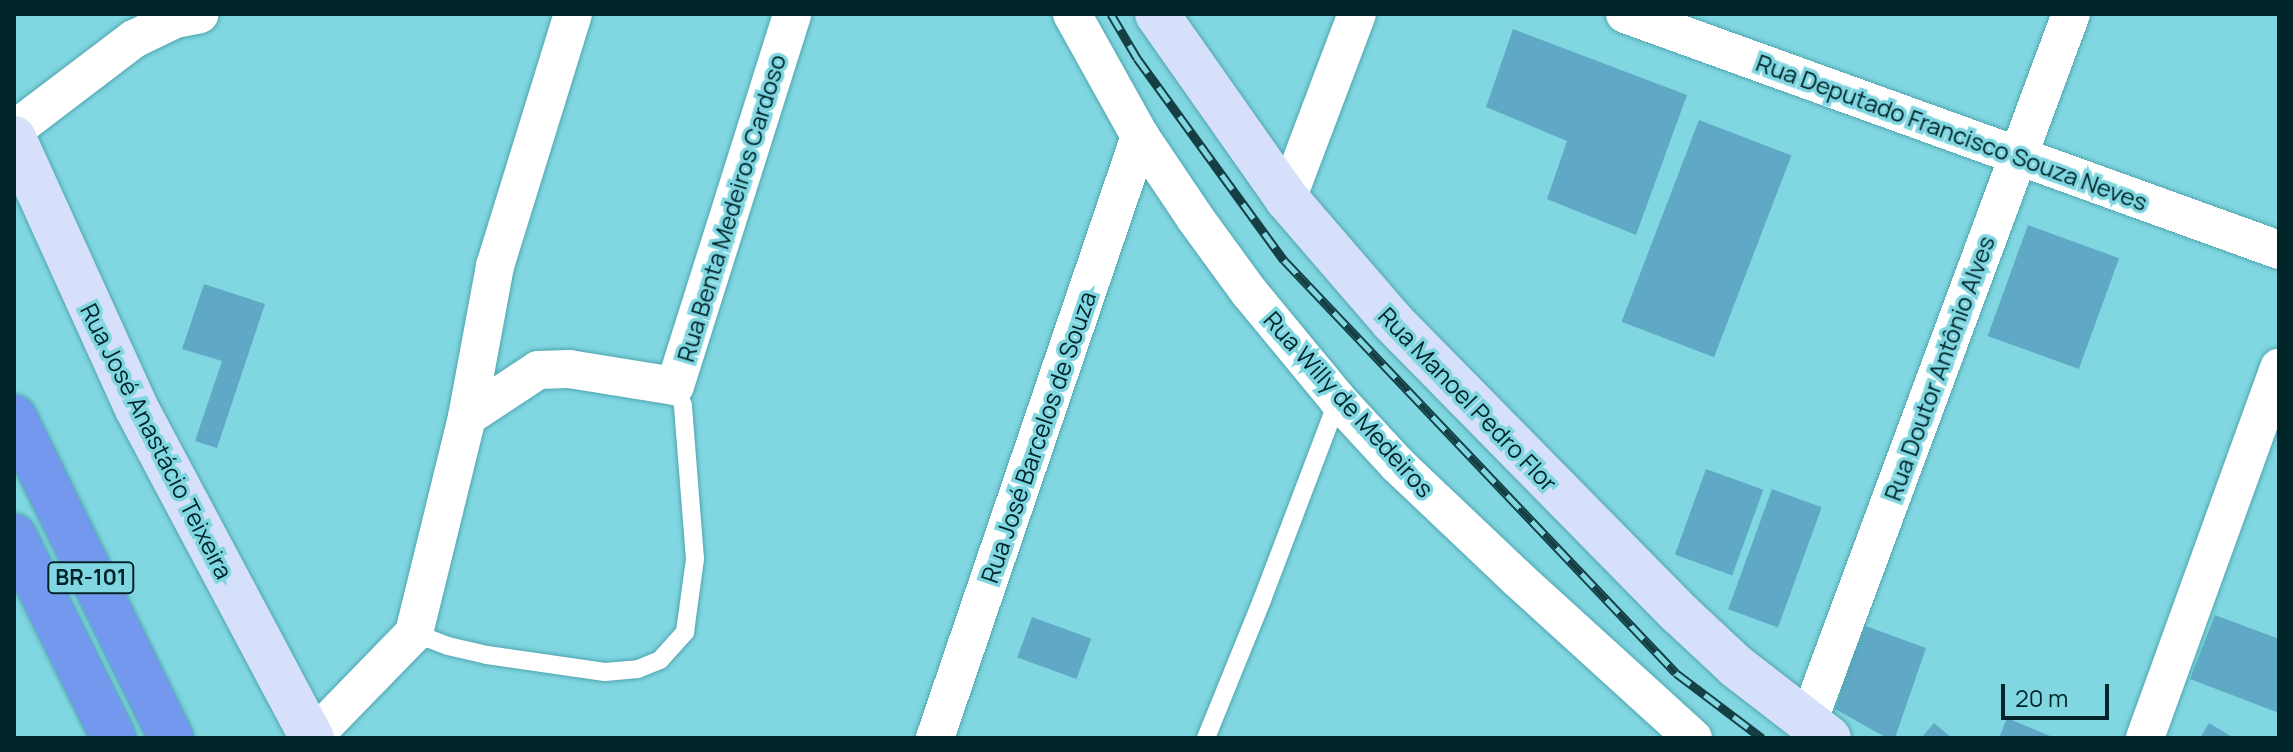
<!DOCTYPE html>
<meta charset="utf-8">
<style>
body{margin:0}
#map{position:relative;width:2293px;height:752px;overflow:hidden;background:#81d7e1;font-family:Manrope,sans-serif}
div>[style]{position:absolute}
.building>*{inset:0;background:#60a9c6;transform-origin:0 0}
.roads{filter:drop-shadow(0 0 2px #4fa5b0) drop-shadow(0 0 2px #4fa5b0)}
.lane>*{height:18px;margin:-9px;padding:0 9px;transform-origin:9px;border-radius:9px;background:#fff}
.street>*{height:38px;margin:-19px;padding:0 19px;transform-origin:19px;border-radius:19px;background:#fff}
.secondary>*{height:44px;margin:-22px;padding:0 22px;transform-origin:22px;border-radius:22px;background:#d6e0fa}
.highway>*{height:44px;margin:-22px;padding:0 22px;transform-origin:22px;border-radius:22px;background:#7598ef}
.rail>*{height:9px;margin-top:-4.5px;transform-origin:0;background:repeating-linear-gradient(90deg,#81d7e1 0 18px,#143f44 0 36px);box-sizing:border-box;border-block:2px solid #143f44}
span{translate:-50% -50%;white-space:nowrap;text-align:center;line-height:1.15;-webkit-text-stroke:7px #81d7e1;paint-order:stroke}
.shield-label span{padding:2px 6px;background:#81d7e1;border:2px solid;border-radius:6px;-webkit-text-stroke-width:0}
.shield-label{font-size:22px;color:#002428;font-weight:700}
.street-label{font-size:24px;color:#002428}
.frame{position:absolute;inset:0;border:16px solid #002428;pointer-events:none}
.scale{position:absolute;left:2001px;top:684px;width:108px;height:36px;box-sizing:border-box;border:4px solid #002428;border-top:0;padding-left:10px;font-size:24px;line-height:28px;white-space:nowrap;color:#002428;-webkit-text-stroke:6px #81d7e1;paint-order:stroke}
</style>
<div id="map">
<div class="building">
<div style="clip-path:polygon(1513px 29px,1687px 95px,1636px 235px,1547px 199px,1567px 141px,1486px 107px)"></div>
<div style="left:1699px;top:120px;width:99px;height:216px;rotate:21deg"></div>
<div style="left:2028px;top:225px;width:97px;height:118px;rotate:20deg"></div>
<div style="clip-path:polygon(204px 284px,265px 304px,217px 448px,195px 441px,222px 361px,182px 349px)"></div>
<div style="left:1706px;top:469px;width:61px;height:91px;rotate:20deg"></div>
<div style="left:1772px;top:489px;width:53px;height:128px;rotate:20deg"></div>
<div style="clip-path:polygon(2215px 615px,2279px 639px,2279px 713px,2190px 679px)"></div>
<div style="left:1032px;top:617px;width:63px;height:43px;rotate:20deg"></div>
<div style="clip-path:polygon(1863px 625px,1926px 648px,1895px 738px,1887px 738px,1835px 709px)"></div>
<div style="clip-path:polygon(2007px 718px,2055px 738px,1999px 738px)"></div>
<div style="clip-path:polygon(1934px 723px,1952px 738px,1921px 738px)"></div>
<div style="clip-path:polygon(2209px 723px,2234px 738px,2200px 738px)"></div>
</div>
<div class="roads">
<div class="lane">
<div style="left:414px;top:633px;width:36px;rotate:21deg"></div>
<div style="left:448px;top:646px;width:40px;rotate:13deg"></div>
<div style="left:487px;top:655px;width:119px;rotate:8.2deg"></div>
<div style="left:605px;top:672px;width:33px;rotate:-5deg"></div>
<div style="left:638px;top:669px;width:24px;rotate:-22deg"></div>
<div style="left:660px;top:660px;width:38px;rotate:-48deg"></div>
<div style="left:685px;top:632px;width:74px;rotate:-82.2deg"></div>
<div style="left:695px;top:559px;width:154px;rotate:-94.5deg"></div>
<div style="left:683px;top:405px;width:21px;rotate:-113deg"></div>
<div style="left:1206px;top:738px;width:149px;rotate:-67.9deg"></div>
<div style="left:1262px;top:600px;width:214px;rotate:-69.2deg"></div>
</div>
<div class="street">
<div style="left:1072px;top:14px;width:140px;rotate:60.9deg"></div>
<div style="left:1140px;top:136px;width:99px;rotate:56.1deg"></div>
<div style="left:1195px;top:218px;width:92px;rotate:53.9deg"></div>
<div style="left:1249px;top:292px;width:140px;rotate:50.5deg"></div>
<div style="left:1338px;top:400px;width:88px;rotate:47.3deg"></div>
<div style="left:1398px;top:465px;width:164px;rotate:43.5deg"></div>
<div style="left:1517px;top:578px;width:238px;rotate:42.3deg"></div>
<div style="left:1625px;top:14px;width:695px;rotate:19.84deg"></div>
<div style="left:14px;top:130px;width:151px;rotate:-37.2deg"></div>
<div style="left:134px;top:39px;width:46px;rotate:-26deg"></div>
<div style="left:175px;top:19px;width:25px;rotate:-11deg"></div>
<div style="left:1287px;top:199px;width:198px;rotate:-69.3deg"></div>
<div style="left:467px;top:417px;width:154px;rotate:-79.5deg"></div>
<div style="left:495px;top:266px;width:264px;rotate:-72.8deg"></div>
<div style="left:1808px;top:722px;width:755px;rotate:-69.62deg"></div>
<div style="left:312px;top:738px;width:146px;rotate:-45.8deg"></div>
<div style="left:414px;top:633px;width:222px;rotate:-76.2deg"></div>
<div style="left:467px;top:417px;width:85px;rotate:-33.5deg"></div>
<div style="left:538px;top:370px;width:31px;rotate:-2deg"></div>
<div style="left:569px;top:369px;width:107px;rotate:9.1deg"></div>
<div style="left:675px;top:386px;width:390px;rotate:-72.5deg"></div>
<div style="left:935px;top:738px;width:636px;rotate:-71.19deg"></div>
<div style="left:2145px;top:738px;width:394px;rotate:-70.1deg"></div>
</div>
<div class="secondary">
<div style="left:1157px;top:14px;width:226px;rotate:54.9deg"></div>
<div style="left:1287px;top:199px;width:162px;rotate:49.2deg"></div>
<div style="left:1393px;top:322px;width:407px;rotate:45.5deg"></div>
<div style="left:1678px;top:612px;width:81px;rotate:43deg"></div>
<div style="left:1737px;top:667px;width:116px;rotate:37.7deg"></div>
<div style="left:14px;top:138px;width:298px;rotate:65.6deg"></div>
<div style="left:137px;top:409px;width:373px;rotate:62deg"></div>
</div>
<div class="highway">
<div style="left:14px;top:417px;width:357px;rotate:63.9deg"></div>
<div style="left:14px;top:536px;width:225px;rotate:63.7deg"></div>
</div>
</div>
<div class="rail">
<div style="left:1111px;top:14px;width:51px;rotate:59.4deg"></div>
<div style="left:1137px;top:58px;width:250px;rotate:54deg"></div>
<div style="left:1284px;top:260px;width:569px;rotate:46.49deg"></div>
<div style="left:1676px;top:673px;width:108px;rotate:37.1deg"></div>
</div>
<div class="shield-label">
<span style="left:91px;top:578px">BR-101</span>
</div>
<div class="street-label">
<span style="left:1952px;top:132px;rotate:20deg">Rua Deputado Francisco Souza Neves</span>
<span style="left:731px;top:208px;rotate:-73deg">Rua Benta Medeiros Cardoso</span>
<span style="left:1939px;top:368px;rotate:-70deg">Rua Doutor Antônio Alves</span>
<span style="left:1468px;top:399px;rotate:46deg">Rua Manoel Pedro Flor</span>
<span style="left:1349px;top:404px;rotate:48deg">Rua Willy de Medeiros</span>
<span style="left:1038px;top:437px;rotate:-71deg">Rua José Barcelos de Souza</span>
<span style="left:157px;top:441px;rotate:63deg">Rua José Anastácio Teixeira</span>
</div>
<div class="frame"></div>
<div class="scale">20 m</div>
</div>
